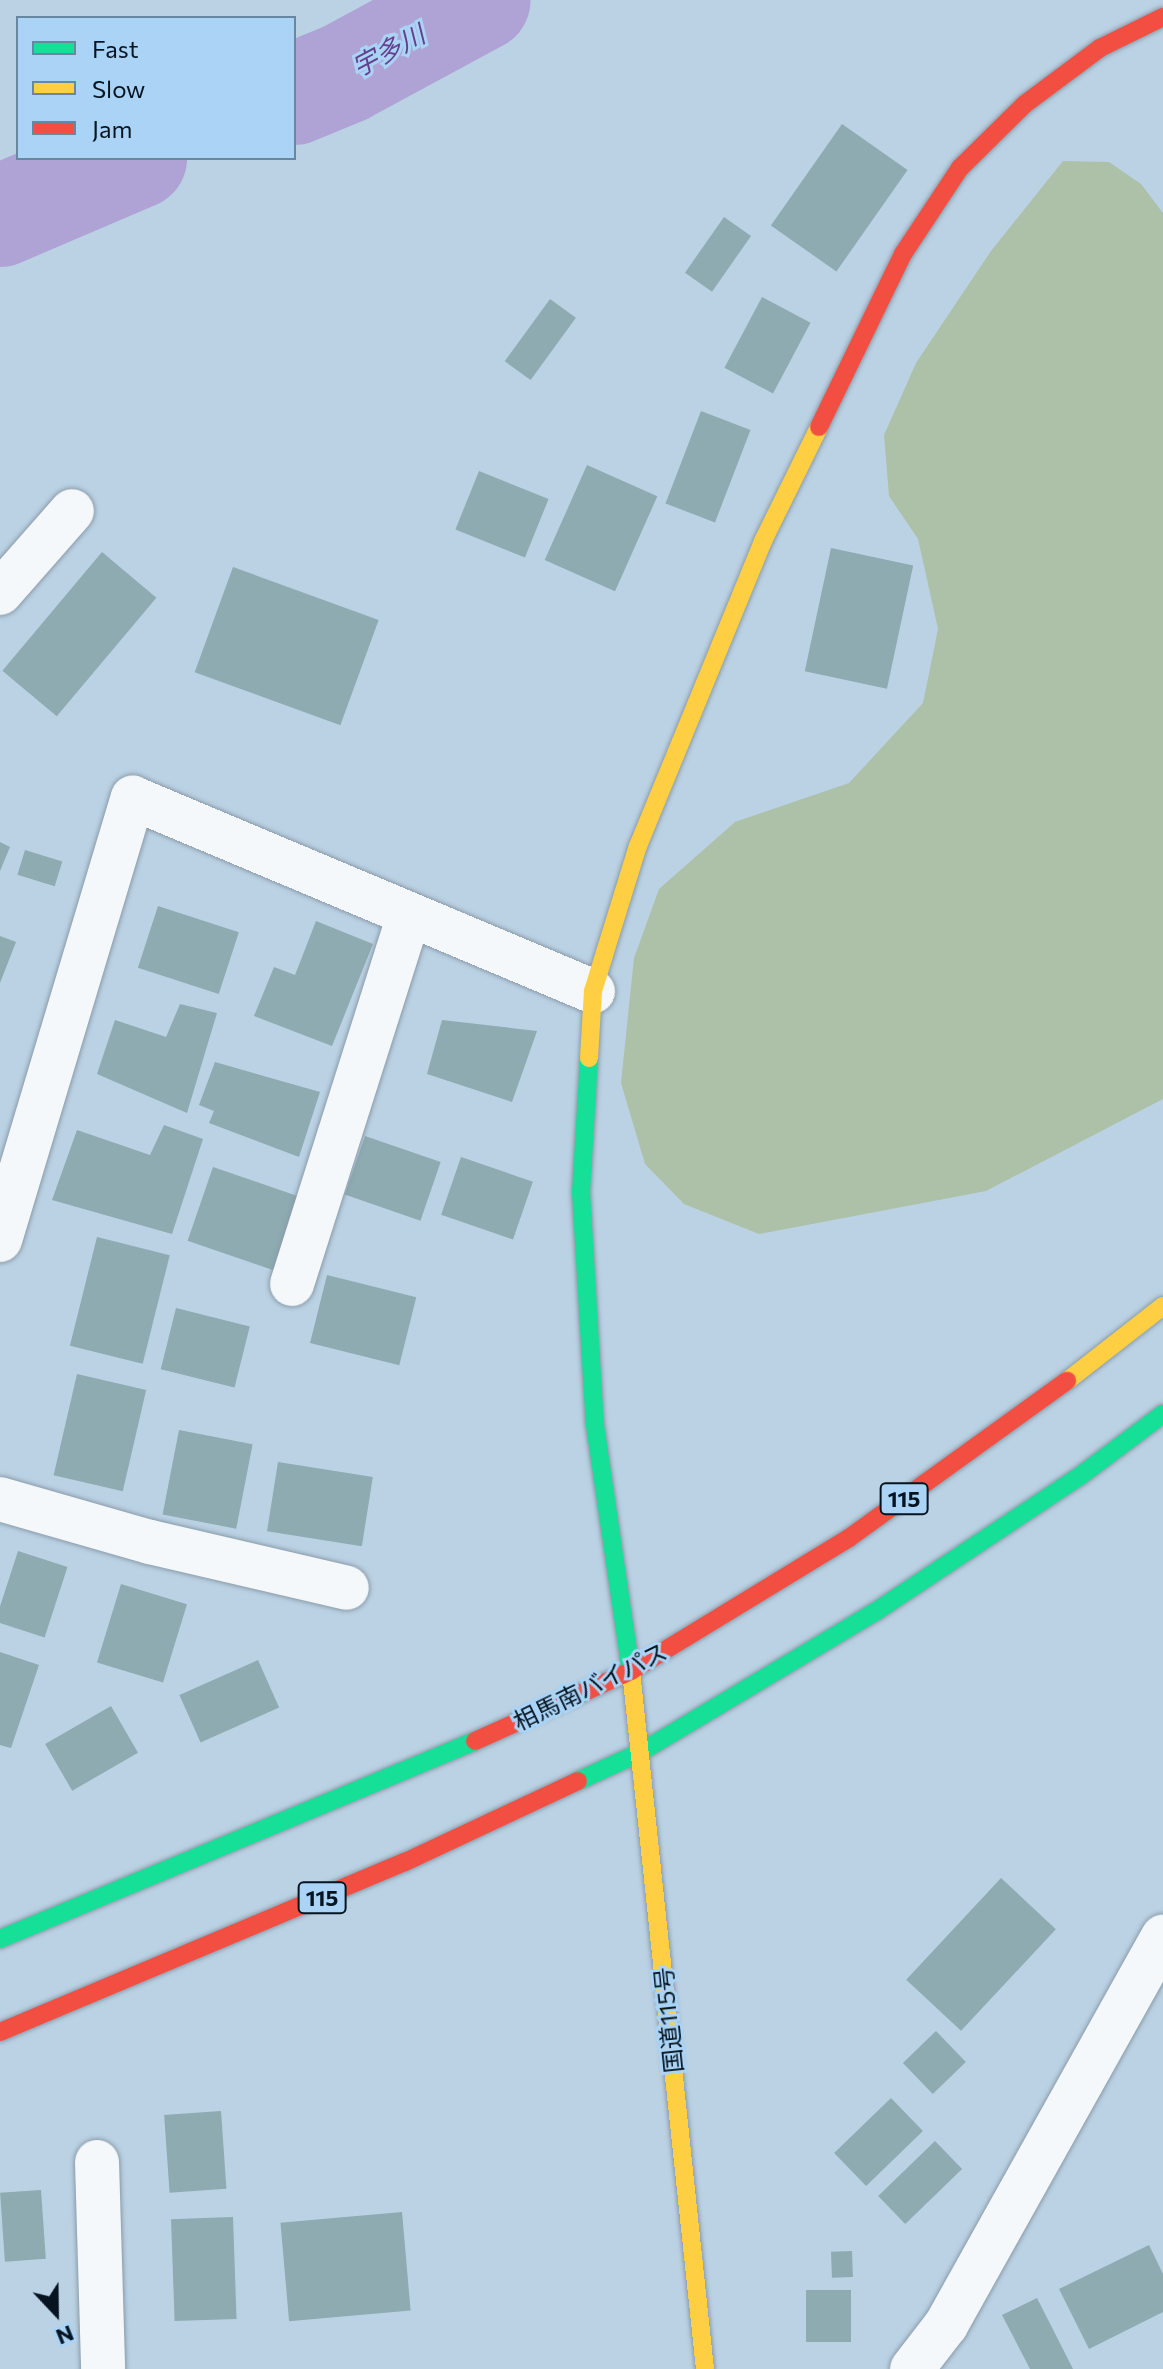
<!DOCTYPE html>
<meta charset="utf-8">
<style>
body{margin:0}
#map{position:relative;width:1163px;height:2369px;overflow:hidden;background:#bbd2e4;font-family:Commissioner,"Noto Sans JP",sans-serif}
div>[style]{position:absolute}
.green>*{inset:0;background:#acc1a8}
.river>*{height:102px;margin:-51px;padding:0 51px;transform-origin:51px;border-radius:51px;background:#afa3d5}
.building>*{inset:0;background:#8dabb0;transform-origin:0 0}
.roads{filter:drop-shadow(0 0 2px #8a9ba9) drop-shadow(0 0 2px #8a9ba9)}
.street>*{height:44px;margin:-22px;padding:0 22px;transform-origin:22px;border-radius:22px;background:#f5f8fb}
.fast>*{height:18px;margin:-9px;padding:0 9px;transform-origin:9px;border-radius:9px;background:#16e098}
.slow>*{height:18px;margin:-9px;padding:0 9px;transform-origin:9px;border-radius:9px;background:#ffcf43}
.jam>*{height:18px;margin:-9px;padding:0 9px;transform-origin:9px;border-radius:9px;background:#f24e42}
span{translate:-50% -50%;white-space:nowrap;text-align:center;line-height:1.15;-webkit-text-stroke:6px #aad3f5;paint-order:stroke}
.shield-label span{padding:2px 6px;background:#aad3f5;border:2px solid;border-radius:6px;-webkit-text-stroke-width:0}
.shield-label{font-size:22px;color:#051420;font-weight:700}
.street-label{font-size:24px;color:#051420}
.water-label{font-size:26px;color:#65408e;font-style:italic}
.legend{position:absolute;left:16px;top:16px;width:280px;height:144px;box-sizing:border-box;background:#aad3f5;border:2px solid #6887a0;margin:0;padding:10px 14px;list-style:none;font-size:24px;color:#051420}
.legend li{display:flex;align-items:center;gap:16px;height:40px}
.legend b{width:40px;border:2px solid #6887a0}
.north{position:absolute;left:16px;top:2273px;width:80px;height:80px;-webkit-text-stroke:6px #aad3f5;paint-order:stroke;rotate:158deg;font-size:22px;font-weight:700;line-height:32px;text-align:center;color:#051420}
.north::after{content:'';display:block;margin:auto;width:28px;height:36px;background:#051420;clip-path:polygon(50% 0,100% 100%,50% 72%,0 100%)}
</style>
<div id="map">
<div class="green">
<div style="clip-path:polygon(1063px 161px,1109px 162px,1141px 184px,1163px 213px,1163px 1099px,986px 1191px,759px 1234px,684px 1204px,645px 1164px,621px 1083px,634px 958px,659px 889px,735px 822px,849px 783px,923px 703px,938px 629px,918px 539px,889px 496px,884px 435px,916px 363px,991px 251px)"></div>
</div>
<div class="river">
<div style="left:294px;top:94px;width:55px;rotate:-22.4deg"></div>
<div style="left:345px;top:73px;width:153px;rotate:-28.4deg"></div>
<div style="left:0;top:216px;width:148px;rotate:-23.1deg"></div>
</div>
<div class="building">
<div style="left:842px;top:124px;width:80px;height:124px;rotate:35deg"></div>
<div style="left:724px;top:217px;width:33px;height:68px;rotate:35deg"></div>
<div style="left:762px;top:297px;width:55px;height:80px;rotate:28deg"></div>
<div style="left:550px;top:299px;width:32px;height:77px;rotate:36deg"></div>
<div style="left:701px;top:411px;width:53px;height:99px;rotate:21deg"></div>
<div style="left:587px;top:465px;width:77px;height:104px;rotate:24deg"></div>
<div style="left:479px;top:471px;width:75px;height:63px;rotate:22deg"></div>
<div style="left:831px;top:548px;width:84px;height:126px;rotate:12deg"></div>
<div style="left:102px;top:552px;width:71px;height:155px;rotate:40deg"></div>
<div style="left:233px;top:567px;width:155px;height:112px;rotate:20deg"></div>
<div style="clip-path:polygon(0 842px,10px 847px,0 871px)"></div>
<div style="left:25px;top:850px;width:39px;height:26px;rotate:17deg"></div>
<div style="left:158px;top:906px;width:85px;height:65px;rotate:18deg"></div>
<div style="clip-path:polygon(316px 921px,373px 944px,332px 1046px,254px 1016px,274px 967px,295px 975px)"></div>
<div style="clip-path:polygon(0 936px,16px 942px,0 983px)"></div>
<div style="clip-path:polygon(180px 1004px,217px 1013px,187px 1113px,97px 1074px,115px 1020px,166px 1037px)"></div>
<div style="clip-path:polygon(442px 1020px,537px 1031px,512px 1102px,427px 1074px)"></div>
<div style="clip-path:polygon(215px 1062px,320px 1092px,299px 1157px,209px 1123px,214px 1111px,199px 1105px)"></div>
<div style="clip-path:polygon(164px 1125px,203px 1139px,172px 1234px,52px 1200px,77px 1130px,150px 1155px)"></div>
<div style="left:365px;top:1136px;width:80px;height:62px;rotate:19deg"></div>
<div style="left:461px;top:1157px;width:76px;height:61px;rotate:19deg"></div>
<div style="left:213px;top:1167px;width:93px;height:78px;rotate:19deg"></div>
<div style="left:97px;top:1237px;width:75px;height:112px;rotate:14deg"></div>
<div style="left:327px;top:1275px;width:92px;height:70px;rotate:14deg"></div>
<div style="left:176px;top:1308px;width:76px;height:63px;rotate:14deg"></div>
<div style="left:77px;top:1374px;width:71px;height:104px;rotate:13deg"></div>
<div style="left:179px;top:1430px;width:75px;height:86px;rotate:11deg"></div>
<div style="left:278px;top:1462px;width:96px;height:70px;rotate:9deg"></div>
<div style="left:18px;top:1551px;width:52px;height:74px;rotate:18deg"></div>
<div style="left:121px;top:1584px;width:69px;height:82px;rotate:17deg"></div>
<div style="clip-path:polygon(0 1652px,39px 1665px,11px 1748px,0 1745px)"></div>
<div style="left:258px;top:1660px;width:52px;height:86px;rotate:66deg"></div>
<div style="left:111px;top:1706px;width:54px;height:76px;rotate:60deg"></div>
<div style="left:1001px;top:1878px;width:75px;height:139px;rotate:43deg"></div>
<div style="left:936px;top:2031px;width:43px;height:46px;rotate:46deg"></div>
<div style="left:891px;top:2098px;width:46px;height:79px;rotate:46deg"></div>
<div style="left:221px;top:2111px;width:78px;height:57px;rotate:86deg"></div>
<div style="left:935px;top:2141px;width:39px;height:79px;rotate:46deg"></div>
<div style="left:41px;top:2190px;width:69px;height:41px;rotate:86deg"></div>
<div style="left:402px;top:2212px;width:99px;height:122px;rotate:85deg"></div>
<div style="left:233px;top:2217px;width:102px;height:62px;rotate:88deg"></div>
<div style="clip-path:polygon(1149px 2245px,1163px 2274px,1163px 2312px,1089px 2349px,1059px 2289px)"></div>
<div style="left:852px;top:2251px;width:26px;height:21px;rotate:88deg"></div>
<div style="left:806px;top:2290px;width:45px;height:52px"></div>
<div style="clip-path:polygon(1037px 2298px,1073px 2369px,1030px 2369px,1002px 2315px)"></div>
</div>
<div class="roads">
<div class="street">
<div style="left:0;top:593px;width:109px;rotate:-48.7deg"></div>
<div style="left:0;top:1240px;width:462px;rotate:-73.3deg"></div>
<div style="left:133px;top:798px;width:499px;rotate:22.8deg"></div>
<div style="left:292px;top:1284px;width:387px;rotate:-72.4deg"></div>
<div style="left:0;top:1499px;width:156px;rotate:16deg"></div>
<div style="left:150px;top:1542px;width:202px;rotate:13.1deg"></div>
<div style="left:97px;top:2162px;width:207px;rotate:88.3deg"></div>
<div style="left:912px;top:2369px;width:56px;rotate:-52.3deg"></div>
<div style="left:946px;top:2325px;width:445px;rotate:-60.8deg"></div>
</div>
<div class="fast">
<div style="left:589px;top:1058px;width:134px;rotate:93.4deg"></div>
<div style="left:581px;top:1192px;width:233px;rotate:86.6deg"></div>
<div style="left:595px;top:1425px;width:249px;rotate:81.7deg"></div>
<div style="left:578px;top:1781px;width:67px;rotate:-24.7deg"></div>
<div style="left:639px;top:1753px;width:275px;rotate:-30.9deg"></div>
<div style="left:875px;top:1612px;width:246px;rotate:-33.6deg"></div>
<div style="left:1080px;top:1476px;width:104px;rotate:-36.8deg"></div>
<div style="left:0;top:1939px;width:515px;rotate:-22.63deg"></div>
</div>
<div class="slow">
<div style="left:589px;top:1058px;width:67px;rotate:-86.6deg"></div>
<div style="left:593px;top:991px;width:152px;rotate:-72.8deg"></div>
<div style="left:638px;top:846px;width:330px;rotate:-67.7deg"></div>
<div style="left:763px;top:541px;width:127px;rotate:-63.8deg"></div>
<div style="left:1067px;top:1381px;width:122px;rotate:-38deg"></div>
<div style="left:631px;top:1671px;width:702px;rotate:83.95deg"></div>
</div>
<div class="jam">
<div style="left:819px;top:427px;width:192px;rotate:-64.1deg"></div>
<div style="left:903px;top:254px;width:103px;rotate:-56.5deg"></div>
<div style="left:960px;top:168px;width:91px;rotate:-44.6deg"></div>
<div style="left:1025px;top:104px;width:94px;rotate:-36.7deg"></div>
<div style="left:1100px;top:48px;width:70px;rotate:-26.2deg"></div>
<div style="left:475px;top:1741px;width:171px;rotate:-24.2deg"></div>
<div style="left:631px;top:1671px;width:255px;rotate:-31.4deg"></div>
<div style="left:849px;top:1538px;width:269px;rotate:-35.8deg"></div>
<div style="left:0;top:2032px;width:439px;rotate:-22.8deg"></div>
<div style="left:405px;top:1862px;width:191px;rotate:-25.1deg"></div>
</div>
</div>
<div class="shield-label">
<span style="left:904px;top:1499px">115</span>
<span style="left:322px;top:1898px">115</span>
</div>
<div class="street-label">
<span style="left:590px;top:1686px;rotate:-26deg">相馬南バイパス</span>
<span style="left:668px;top:2020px;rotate:-96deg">国道115号</span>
</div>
<div class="water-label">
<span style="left:388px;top:50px;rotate:-28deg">宇多川</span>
</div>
<ul class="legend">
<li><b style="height:10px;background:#16e098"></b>Fast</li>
<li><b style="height:10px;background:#ffcf43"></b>Slow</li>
<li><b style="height:10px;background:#f24e42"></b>Jam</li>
</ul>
<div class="north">N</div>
</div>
